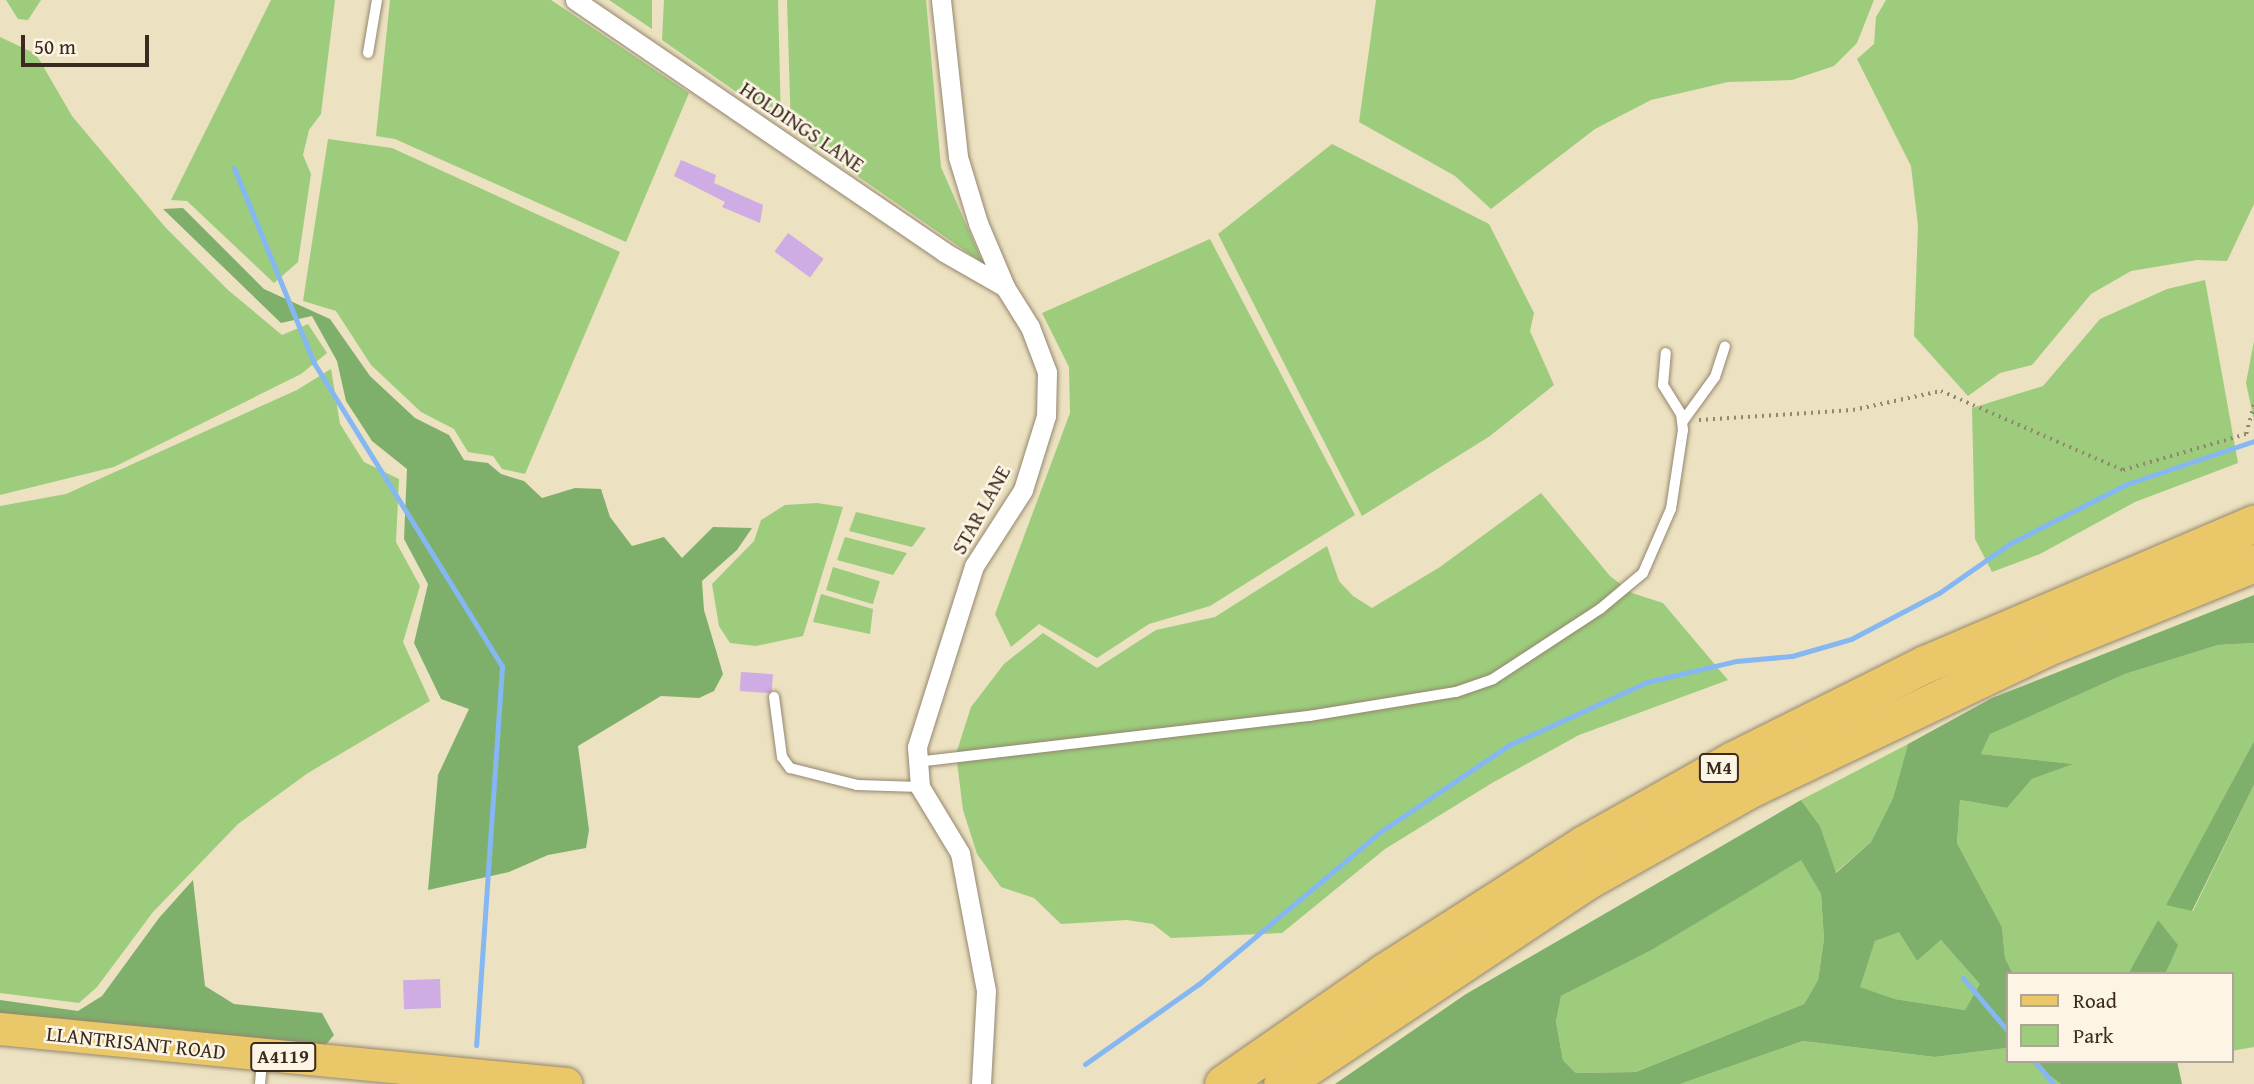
<!DOCTYPE html>
<style>
body{margin:0}
#map{position:relative;width:2254px;height:1084px;overflow:hidden;background:#ece1c0;font-family:"Gentium Book Plus",serif}
div>[style]{position:absolute}
.green>*{inset:0;background:#9dcd7c;transform-origin:0 0}
.forest>*{inset:0;background:#7eb06c}
.stream>*{height:5px;margin:-2.5px;padding:0 2.5px;transform-origin:2.5px;border-radius:2.5px;background:#85b7f2}
.building>*{inset:0;background:#cface4;transform-origin:0 0}
.path>*{height:3.5px;margin-top:-1.75px;transform-origin:0;background:repeating-linear-gradient(90deg,#94866f 0 2px,transparent 0 7px)}
.roads{filter:drop-shadow(0 0 2px #94866f) drop-shadow(0 0 2px #94866f)}
.service>*{height:10px;margin:-5px;padding:0 5px;transform-origin:5px;border-radius:5px;background:#fff}
.minor>*{height:19px;margin:-9.5px;padding:0 9.5px;transform-origin:9.5px;border-radius:9.5px;background:#fff}
.primary>*{height:32px;margin:-16px;padding:0 16px;transform-origin:16px;border-radius:16px;background:#eac769}
.motorway>*{height:37px;margin:-18.5px;padding:0 18.5px;transform-origin:18.5px;border-radius:18.5px;background:#eac769}
span{translate:-50% -50%;white-space:nowrap;text-align:center;line-height:1.15;-webkit-text-stroke:5px #fcf5e5;paint-order:stroke}
.shield-label span{padding:2px 5px;background:#fcf5e5;border:2px solid;border-radius:5px;-webkit-text-stroke-width:0}
.shield-label{font-size:19px;color:#3b2a1e;font-weight:700}
.street-label{font-size:21px;color:#3b2a1e}
.legend{position:absolute;left:2006px;top:972px;width:228px;height:91px;box-sizing:border-box;background:#fcf5e5;border:2px solid #afa495;margin:0;padding:9px 12px;list-style:none;font-size:21px;color:#3b2a1e}
.legend li{display:flex;align-items:center;gap:14px;height:35px}
.legend b{width:35px;border:2px solid #afa495}
.scale{position:absolute;left:21px;top:35px;width:128px;height:32px;box-sizing:border-box;border:4px solid #3b2a1e;border-top:0;padding-left:9px;font-size:21px;line-height:24px;white-space:nowrap;color:#3b2a1e;-webkit-text-stroke:5px #fcf5e5;paint-order:stroke}
</style>
<div id="map">
<div class="green">
<div style="clip-path:polygon(6px 0,41px 0,28px 20px,18px 19px)"></div>
<div style="clip-path:polygon(271px 0,335px 0,321px 114px,309px 130px,303px 155px,311px 174px,298px 262px,274px 283px,187px 201px,171px 200px)"></div>
<div style="clip-path:polygon(390px 0,551px 0,689px 93px,626px 242px,395px 139px,376px 136px)"></div>
<div style="clip-path:polygon(609px 0,652px 0,652px 29px)"></div>
<div style="clip-path:polygon(664px 0,778px 0,781px 123px,662px 40px)"></div>
<div style="clip-path:polygon(787px 0,926px 0,941px 167px,983px 263px,791px 130px)"></div>
<div style="clip-path:polygon(1376px 0,1874px 0,1857px 43px,1834px 66px,1792px 80px,1728px 82px,1651px 100px,1595px 129px,1491px 209px,1455px 176px,1359px 122px)"></div>
<div style="clip-path:polygon(1886px 0,2254px 0,2254px 204px,2227px 261px,2197px 260px,2131px 271px,2091px 294px,2032px 365px,2000px 373px,1968px 396px,1914px 336px,1918px 226px,1911px 166px,1857px 59px,1874px 44px,1876px 17px)"></div>
<div style="clip-path:polygon(0 37px,36px 54px,72px 116px,165px 227px,228px 290px,282px 335px,308px 324px,327px 353px,301px 374px,114px 467px,0 495px)"></div>
<div style="clip-path:polygon(328px 139px,392px 148px,620px 252px,525px 474px,502px 469px,493px 456px,468px 452px,454px 429px,421px 412px,371px 365px,336px 311px,303px 301px)"></div>
<div style="clip-path:polygon(1332px 144px,1489px 224px,1534px 313px,1530px 331px,1554px 385px,1490px 436px,1362px 516px,1218px 234px)"></div>
<div style="clip-path:polygon(1210px 239px,1355px 515px,1210px 606px,1149px 624px,1097px 658px,1039px 624px,1011px 647px,995px 614px,1070px 413px,1069px 367px,1042px 313px)"></div>
<div style="clip-path:polygon(2205px 280px,2238px 463px,2135px 502px,2040px 554px,1992px 572px,1975px 539px,1972px 408px,2043px 386px,2100px 319px,2167px 289px)"></div>
<div style="clip-path:polygon(2254px 341px,2254px 420px,2246px 383px)"></div>
<div style="clip-path:polygon(331px 369px,340px 424px,364px 462px,399px 479px,396px 542px,420px 586px,403px 642px,430px 701px,308px 773px,238px 824px,153px 912px,97px 987px,79px 1003px,0 993px,0 506px,66px 494px,297px 390px)"></div>
<div style="clip-path:polygon(1541px 493px,1610px 576px,1632px 593px,1663px 603px,1728px 680px,1579px 735px,1492px 783px,1385px 849px,1282px 933px,1171px 938px,1153px 924px,1127px 920px,1061px 924px,1034px 898px,1001px 887px,977px 854px,963px 810px,956px 754px,971px 707px,1004px 664px,1043px 633px,1097px 668px,1156px 630px,1215px 617px,1327px 546px,1339px 581px,1353px 596px,1372px 608px,1440px 567px)"></div>
<div style="clip-path:polygon(817px 503px,843px 507px,803px 636px,756px 646px,730px 643px,719px 626px,712px 584px,754px 541px,761px 520px,785px 505px)"></div>
<div style="clip-path:polygon(856px 512px,926px 528px,912px 547px,849px 531px)"></div>
<div style="clip-path:polygon(845px 537px,907px 553px,893px 575px,837px 560px)"></div>
<div style="left:833px;top:567px;width:49px;height:24px;rotate:17deg"></div>
<div style="clip-path:polygon(821px 594px,873px 609px,870px 634px,813px 622px)"></div>
<div style="clip-path:polygon(2254px 643px,2254px 741px,2167px 904px,2193px 911px,2254px 785px,2254px 1047px,2231px 1051px,2231px 974px,2165px 974px,2169px 966px,2158px 921px,2128px 974px,2013px 974px,2005px 958px,2002px 927px,1957px 843px,1960px 800px,2007px 808px,2032px 779px,2072px 764px,1981px 754px,1990px 733px,2125px 674px,2218px 645px)"></div>
<div style="clip-path:polygon(1908px 744px,1893px 798px,1871px 842px,1835px 873px,1820px 826px,1801px 800px)"></div>
<div style="clip-path:polygon(1801px 859px,1821px 894px,1824px 939px,1818px 980px,1804px 1004px,1636px 1072px,1576px 1073px,1563px 1060px,1556px 1022px,1561px 996px,1650px 951px)"></div>
<div style="clip-path:polygon(1899px 931px,1917px 961px,1941px 940px,1981px 984px,1965px 1010px,1895px 999px,1859px 987px,1875px 941px)"></div>
<div style="clip-path:polygon(1803px 1041px,1935px 1057px,2007px 1048px,2007px 1061px,2030px 1061px,2061px 1084px,1680px 1084px)"></div>
</div>
<div class="forest">
<div style="clip-path:polygon(183px 208px,264px 289px,330px 319px,370px 376px,415px 418px,449px 435px,464px 460px,488px 463px,501px 474px,524px 481px,542px 498px,575px 488px,601px 489px,610px 517px,632px 546px,664px 537px,682px 558px,713px 527px,752px 528px,737px 550px,702px 581px,704px 610px,723px 674px,714px 691px,699px 698px,661px 696px,578px 746px,589px 830px,586px 848px,548px 855px,509px 872px,428px 890px,438px 775px,469px 709px,441px 699px,414px 643px,428px 584px,404px 539px,407px 469px,372px 441px,346px 401px,337px 361px,312px 316px,281px 323px,163px 209px)"></div>
<div style="clip-path:polygon(evenodd,2254px 595px,2254px 643px,2218px 645px,2125px 674px,1990px 734px,1981px 754px,2073px 764px,2032px 779px,2007px 808px,1960px 800px,1957px 843px,2002px 927px,2005px 958px,2013px 974px,2007px 974px,2007px 1048px,1935px 1057px,1803px 1041px,1680px 1084px,1335px 1084px,1466px 994px,1801px 800px,1820px 826px,1836px 873px,1871px 842px,1893px 798px,1908px 744px,1992px 698px,2254px 595px,1801px 860px,1821px 894px,1824px 939px,1818px 980px,1804px 1004px,1636px 1072px,1576px 1073px,1563px 1060px,1556px 1022px,1561px 996px,1650px 951px,1801px 860px,2254px 595px,1899px 932px,1917px 961px,1941px 940px,1980px 984px,1965px 1010px,1895px 999px,1860px 987px,1875px 941px,1899px 932px)"></div>
<div style="clip-path:polygon(2254px 741px,2254px 785px,2192px 911px,2166px 905px)"></div>
<div style="clip-path:polygon(193px 880px,205px 986px,234px 1004px,322px 1013px,334px 1035px,323px 1048px,0 1020px,0 1000px,78px 1011px,102px 996px,159px 918px)"></div>
<div style="clip-path:polygon(2158px 920px,2178px 945px,2169px 966px,2165px 974px,2128px 974px)"></div>
<div style="clip-path:polygon(2030px 1061px,2177px 1061px,2182px 1084px,2061px 1084px)"></div>
</div>
<div class="stream">
<div style="left:234px;top:168px;width:211px;rotate:67.7deg"></div>
<div style="left:314px;top:363px;width:357px;rotate:58.2deg"></div>
<div style="left:502px;top:666px;width:380px;rotate:93.9deg"></div>
<div style="left:1963px;top:978px;width:68px;rotate:49.8deg"></div>
<div style="left:2034px;top:1061px;width:30px;rotate:49deg"></div>
<div style="left:1085px;top:1064px;width:139px;rotate:-35.1deg"></div>
<div style="left:1199px;top:984px;width:236px;rotate:-40deg"></div>
<div style="left:1380px;top:832px;width:156px;rotate:-34deg"></div>
<div style="left:1509px;top:745px;width:152px;rotate:-24.5deg"></div>
<div style="left:1647px;top:682px;width:91px;rotate:-13.3deg"></div>
<div style="left:1736px;top:661px;width:56px;rotate:-5.1deg"></div>
<div style="left:1792px;top:656px;width:61px;rotate:-16.1deg"></div>
<div style="left:1851px;top:639px;width:99px;rotate:-27.6deg"></div>
<div style="left:1939px;top:593px;width:88px;rotate:-34.8deg"></div>
<div style="left:2011px;top:543px;width:130px;rotate:-27deg"></div>
<div style="left:2127px;top:484px;width:134px;rotate:-18.7deg"></div>
</div>
<div class="building">
<div style="clip-path:polygon(681px 160px,716px 175px,714px 183px,763px 205px,760px 223px,722px 207px,725px 202px,674px 176px)"></div>
<div style="left:788px;top:233px;width:44px;height:23px;rotate:36deg"></div>
<div style="left:741px;top:672px;width:32px;height:19px;rotate:4deg"></div>
<div style="left:440px;top:979px;width:29px;height:37px;rotate:88deg"></div>
</div>
<div class="path">
<div style="left:1699px;top:420px;width:154px;rotate:-3.7deg"></div>
<div style="left:1853px;top:410px;width:90px;rotate:-12.2deg"></div>
<div style="left:1941px;top:391px;width:198px;rotate:23.5deg"></div>
<div style="left:2123px;top:470px;width:128px;rotate:-16.3deg"></div>
<div style="left:2246px;top:434px;width:31px;rotate:-75deg"></div>
</div>
<div class="roads">
<div class="service">
<div style="left:368px;top:53px;width:54px;rotate:-80.4deg"></div>
<div style="left:1683px;top:421px;width:54px;rotate:-54deg"></div>
<div style="left:1715px;top:377px;width:32px;rotate:-72deg"></div>
<div style="left:774px;top:697px;width:61px;rotate:82.4deg"></div>
<div style="left:782px;top:757px;width:14px;rotate:54deg"></div>
<div style="left:790px;top:768px;width:69px;rotate:14.2deg"></div>
<div style="left:857px;top:785px;width:63px;rotate:1.8deg"></div>
<div style="left:917px;top:762px;width:395px;rotate:-6.7deg"></div>
<div style="left:1309px;top:716px;width:149px;rotate:-9.3deg"></div>
<div style="left:1456px;top:692px;width:39px;rotate:-19deg"></div>
<div style="left:1493px;top:679px;width:128px;rotate:-33.2deg"></div>
<div style="left:1600px;top:609px;width:56px;rotate:-39.9deg"></div>
<div style="left:1643px;top:573px;width:70px;rotate:-66.4deg"></div>
<div style="left:1671px;top:509px;width:80px;rotate:-81.4deg"></div>
<div style="left:1683px;top:430px;width:16px;rotate:-97deg"></div>
<div style="left:1681px;top:414px;width:34px;rotate:-122deg"></div>
<div style="left:1663px;top:385px;width:32px;rotate:-85deg"></div>
<div style="left:260px;top:1084px;width:25px;rotate:-85deg"></div>
</div>
<div class="minor">
<div style="left:575px;top:0;width:447px;rotate:34.3deg"></div>
<div style="left:944px;top:252px;width:70px;rotate:29.8deg"></div>
<div style="left:941px;top:0;width:158px;rotate:83.8deg"></div>
<div style="left:958px;top:157px;width:69px;rotate:73.1deg"></div>
<div style="left:978px;top:223px;width:69px;rotate:67.1deg"></div>
<div style="left:1005px;top:287px;width:47px;rotate:58deg"></div>
<div style="left:1030px;top:327px;width:48px;rotate:69.3deg"></div>
<div style="left:1047px;top:372px;width:44px;rotate:91.3deg"></div>
<div style="left:1046px;top:416px;width:77px;rotate:107.3deg"></div>
<div style="left:1023px;top:490px;width:90px;rotate:122.8deg"></div>
<div style="left:974px;top:566px;width:190px;rotate:107.5deg"></div>
<div style="left:917px;top:747px;width:40px;rotate:85.7deg"></div>
<div style="left:920px;top:787px;width:77px;rotate:58.8deg"></div>
<div style="left:960px;top:853px;width:140px;rotate:79.3deg"></div>
<div style="left:986px;top:991px;width:93px;rotate:93.1deg"></div>
</div>
<div class="primary">
<div style="left:0;top:1029px;width:569px;rotate:5.55deg"></div>
</div>
<div class="motorway">
<div style="left:1223px;top:1084px;width:196px;rotate:-34.8deg"></div>
<div style="left:1384px;top:972px;width:237px;rotate:-32.6deg"></div>
<div style="left:1584px;top:844px;width:171px;rotate:-29.4deg"></div>
<div style="left:1733px;top:760px;width:215px;rotate:-26.6deg"></div>
<div style="left:1925px;top:664px;width:358px;rotate:-23.1deg"></div>
<div style="left:1282px;top:1084px;width:368px;rotate:-33.7deg"></div>
<div style="left:1588px;top:880px;width:190px;rotate:-29.3deg"></div>
<div style="left:1754px;top:787px;width:322px;rotate:-25.5deg"></div>
<div style="left:2045px;top:648px;width:226px;rotate:-22.1deg"></div>
</div>
</div>
<div class="shield-label">
<span style="left:1719px;top:768px">M4</span>
<span style="left:283px;top:1057px">A4119</span>
</div>
<div class="street-label">
<span style="left:802px;top:127px;rotate:34deg">HOLDINGS LANE</span>
<span style="left:981px;top:510px;rotate:-61deg">STAR LANE</span>
<span style="left:136px;top:1043px;rotate:6deg">LLANTRISANT ROAD</span>
</div>
<ul class="legend">
<li><b style="height:9px;background:#eac769"></b>Road</li>
<li><b style="height:19px;background:#9dcd7c"></b>Park</li>
</ul>
<div class="scale">50 m</div>
</div>
